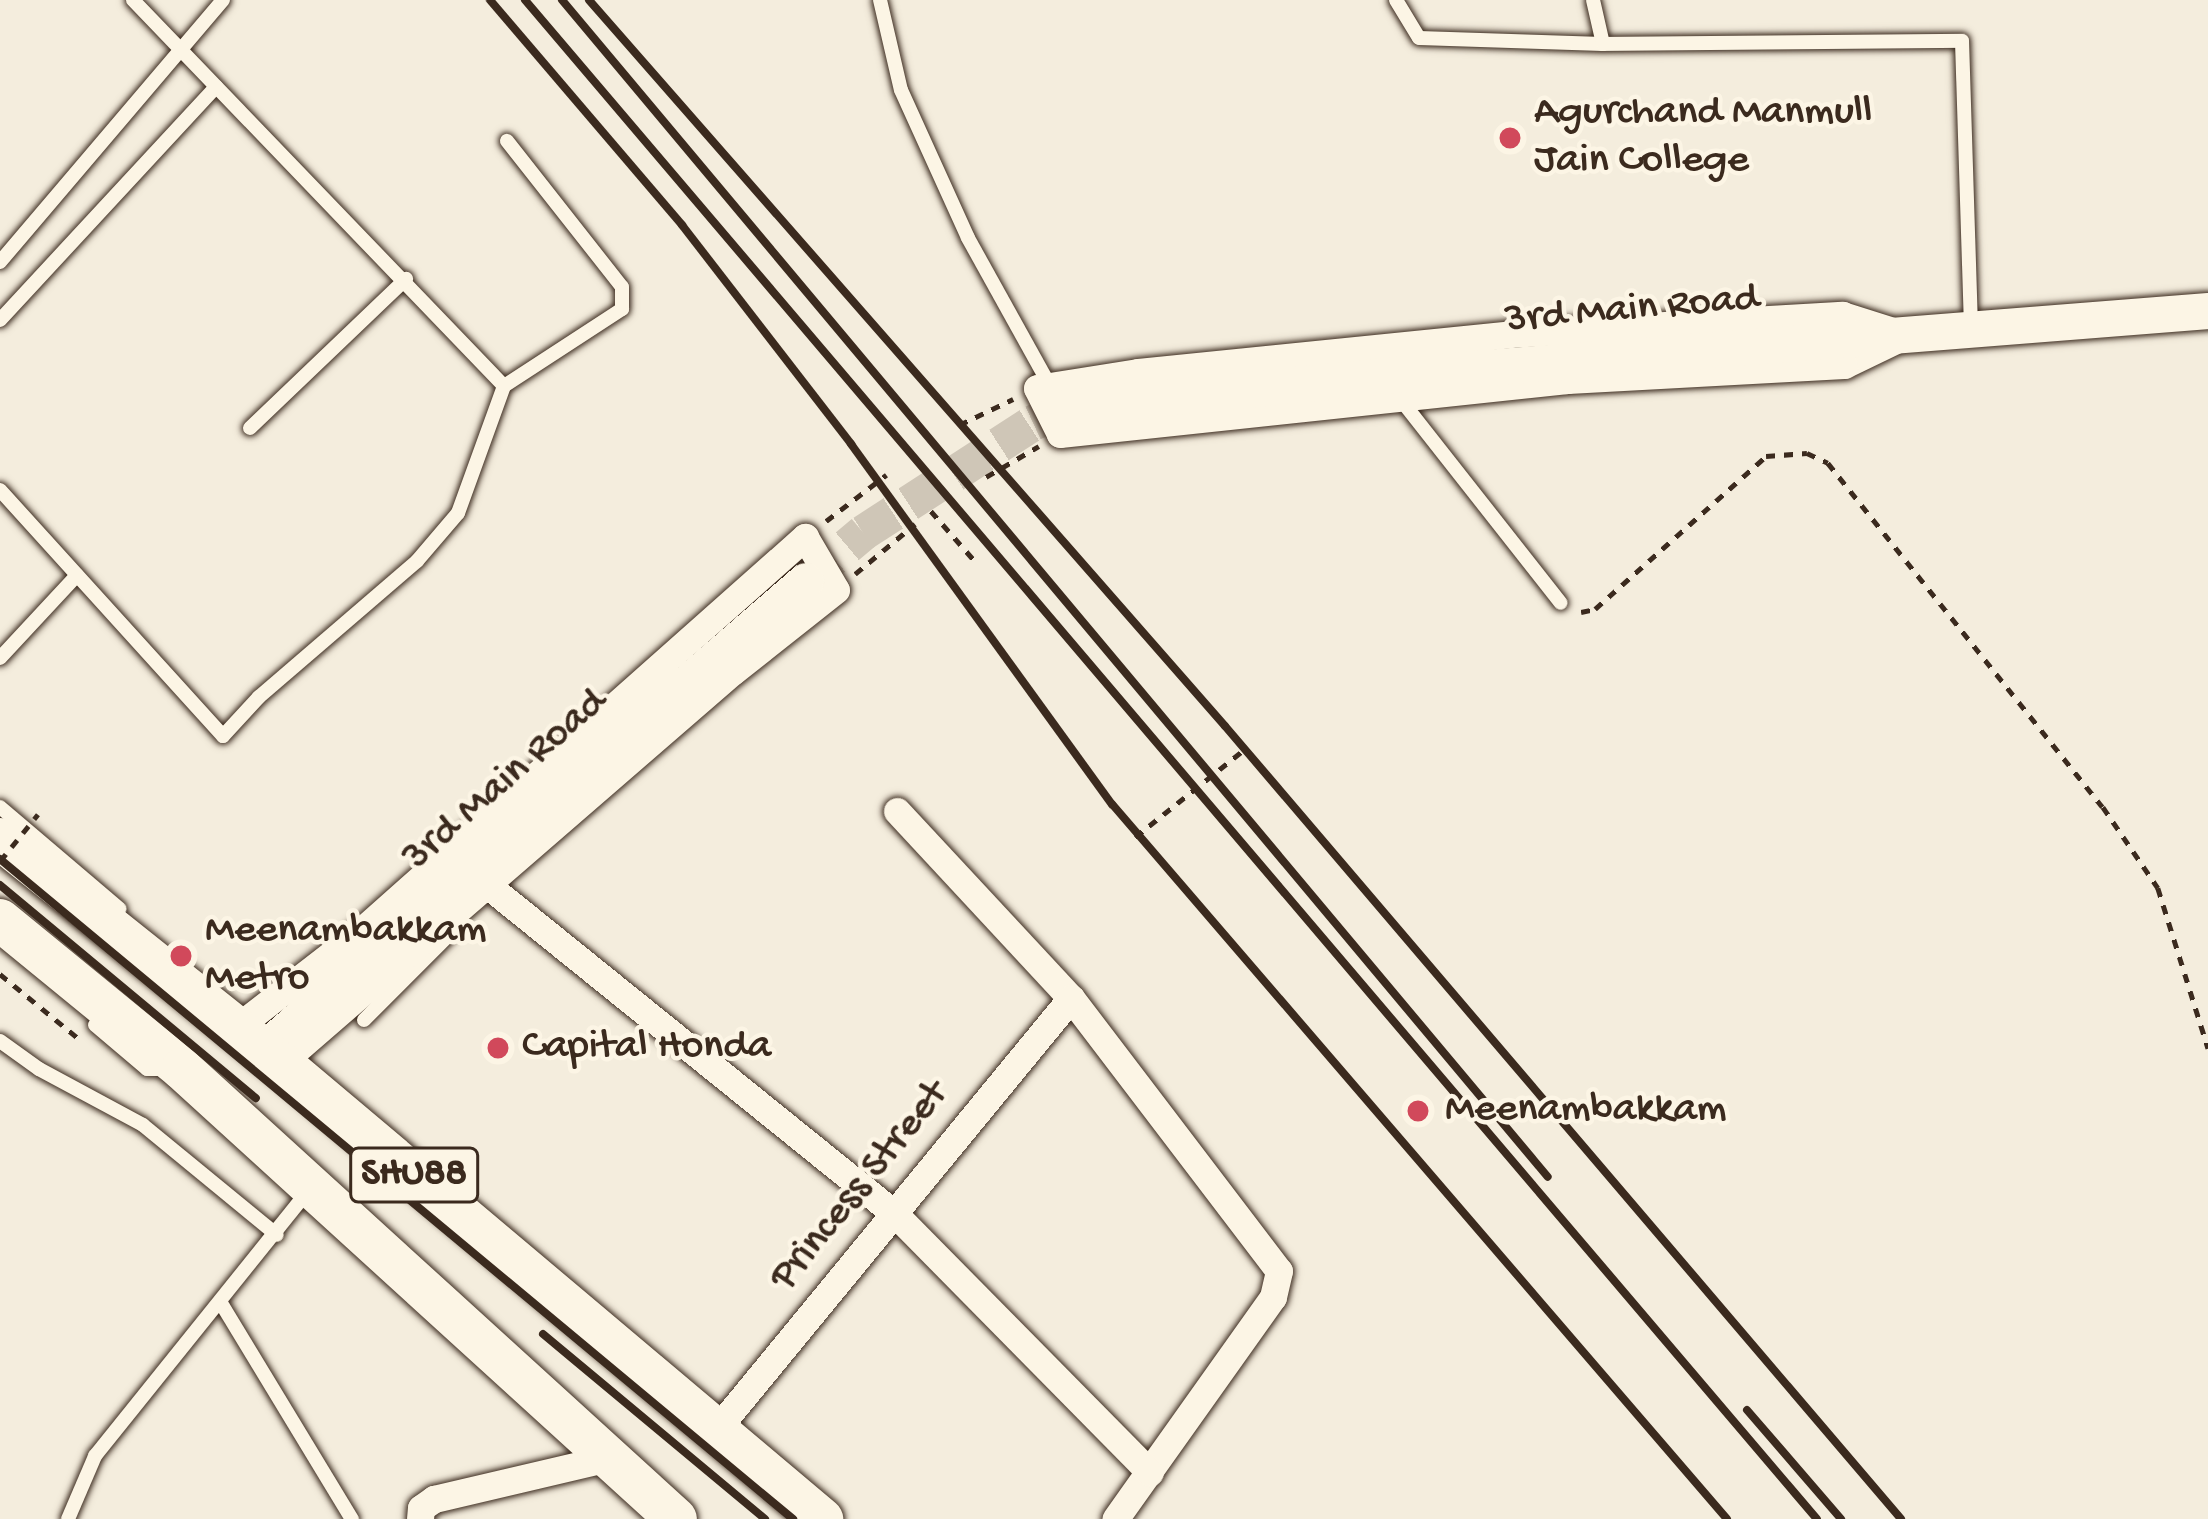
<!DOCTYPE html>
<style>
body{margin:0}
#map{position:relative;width:2208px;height:1519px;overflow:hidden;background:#f4eddd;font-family:"Gochi Hand",sans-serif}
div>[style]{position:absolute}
.secondary-tunnel>*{height:36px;margin-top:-18px;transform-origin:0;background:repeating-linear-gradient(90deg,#cfc6b7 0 36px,transparent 0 54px)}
.path>*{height:4.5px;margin-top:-2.25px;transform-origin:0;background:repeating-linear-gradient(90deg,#3b2a1e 0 9px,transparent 0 18px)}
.roads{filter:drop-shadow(0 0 3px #3b2a1e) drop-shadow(0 0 3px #3b2a1e)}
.lane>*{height:14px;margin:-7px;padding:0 7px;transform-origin:7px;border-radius:7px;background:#fcf5e5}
.street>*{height:27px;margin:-13.5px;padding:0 13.5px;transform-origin:13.5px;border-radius:13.5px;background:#fcf5e5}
.secondary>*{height:36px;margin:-18px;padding:0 18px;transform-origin:18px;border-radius:18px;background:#fcf5e5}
.primary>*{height:42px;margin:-21px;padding:0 21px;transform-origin:21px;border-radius:21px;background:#fcf5e5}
.rail>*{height:8px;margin:-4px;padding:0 4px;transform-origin:4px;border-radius:4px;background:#3b2a1e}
.path-bridge>*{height:4.5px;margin-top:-2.25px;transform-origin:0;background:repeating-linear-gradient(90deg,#3b2a1e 0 9px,transparent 0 18px)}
.dots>*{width:33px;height:33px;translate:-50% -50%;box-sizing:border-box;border:6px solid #fcf5e5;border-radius:50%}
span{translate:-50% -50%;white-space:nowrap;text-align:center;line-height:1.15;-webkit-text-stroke:9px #fcf5e5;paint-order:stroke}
.shield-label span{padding:3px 9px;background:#fcf5e5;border:3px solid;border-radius:9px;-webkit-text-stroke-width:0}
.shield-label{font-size:39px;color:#3b2a1e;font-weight:700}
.poi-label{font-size:42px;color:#3b2a1e}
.left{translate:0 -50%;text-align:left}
.street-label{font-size:42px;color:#3b2a1e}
</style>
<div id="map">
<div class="secondary-tunnel">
<div style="left:806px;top:581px;width:75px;rotate:-40.1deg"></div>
<div style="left:863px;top:533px;width:202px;rotate:-32.9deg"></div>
<div style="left:1033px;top:423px;width:35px;rotate:-25deg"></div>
</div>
<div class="path">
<div style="left:959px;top:425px;width:60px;rotate:-25.7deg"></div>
<div style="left:986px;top:477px;width:61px;rotate:-30.3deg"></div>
<div style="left:931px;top:511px;width:67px;rotate:48.7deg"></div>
<div style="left:826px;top:521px;width:76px;rotate:-37.5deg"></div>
<div style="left:855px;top:574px;width:78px;rotate:-39.8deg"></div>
<div style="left:1581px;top:612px;width:14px;rotate:-12deg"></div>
<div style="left:1595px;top:609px;width:229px;rotate:-41.8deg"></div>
<div style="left:1766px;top:456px;width:41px;rotate:-4.2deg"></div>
<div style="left:1807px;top:453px;width:23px;rotate:25deg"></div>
<div style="left:1828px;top:463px;width:440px;rotate:51.4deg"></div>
<div style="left:2103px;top:807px;width:98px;rotate:55.8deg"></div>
<div style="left:2158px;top:888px;width:168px;rotate:72.6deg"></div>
<div style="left:0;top:974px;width:102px;rotate:39.4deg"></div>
</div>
<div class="roads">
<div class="lane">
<div style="left:133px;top:0;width:535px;rotate:46.14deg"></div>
<div style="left:880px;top:0;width:92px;rotate:76.9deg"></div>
<div style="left:901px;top:90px;width:162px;rotate:65.6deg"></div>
<div style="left:968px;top:238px;width:169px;rotate:61deg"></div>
<div style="left:1396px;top:0;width:44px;rotate:58.8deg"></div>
<div style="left:1419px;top:38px;width:184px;rotate:1.9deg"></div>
<div style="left:1603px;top:44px;width:45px;rotate:-102.8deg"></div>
<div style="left:1603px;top:44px;width:359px;rotate:-0.5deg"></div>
<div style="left:1962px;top:41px;width:288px;rotate:88.2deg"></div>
<div style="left:0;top:262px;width:344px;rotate:-49.6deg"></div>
<div style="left:0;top:320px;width:318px;rotate:-47.2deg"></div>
<div style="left:1401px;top:400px;width:258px;rotate:51.8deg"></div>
<div style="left:250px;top:428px;width:216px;rotate:-43.7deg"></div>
<div style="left:0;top:490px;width:332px;rotate:47.8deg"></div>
<div style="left:223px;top:736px;width:53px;rotate:-47.3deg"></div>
<div style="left:259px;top:697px;width:208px;rotate:-40.7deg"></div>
<div style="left:417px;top:561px;width:63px;rotate:-49.5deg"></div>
<div style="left:458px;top:513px;width:135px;rotate:-70.1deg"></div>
<div style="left:504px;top:386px;width:141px;rotate:-33.1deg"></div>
<div style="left:622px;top:309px;width:22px;rotate:-90deg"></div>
<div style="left:622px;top:287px;width:186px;rotate:-128.2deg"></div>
<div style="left:0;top:658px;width:113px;rotate:-47.1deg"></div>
<div style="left:0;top:807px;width:157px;rotate:40.4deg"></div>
<div style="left:364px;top:1020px;width:120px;rotate:-45deg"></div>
<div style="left:95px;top:1025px;width:68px;rotate:40.2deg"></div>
<div style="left:147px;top:1069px;width:18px"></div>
<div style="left:0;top:1041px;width:48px;rotate:35.7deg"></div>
<div style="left:39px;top:1069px;width:118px;rotate:28.3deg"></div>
<div style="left:143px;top:1125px;width:173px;rotate:39.4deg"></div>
<div style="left:221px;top:1303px;width:253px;rotate:58.8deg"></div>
<div style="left:68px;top:1519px;width:69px;rotate:-66.8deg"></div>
<div style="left:95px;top:1456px;width:343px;rotate:-51.2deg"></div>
</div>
<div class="street">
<div style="left:1842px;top:315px;width:67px;rotate:17.4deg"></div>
<div style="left:1906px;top:335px;width:69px;rotate:154.2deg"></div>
<div style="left:1844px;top:365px;width:277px;rotate:176.9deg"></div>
<div style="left:1567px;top:380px;width:510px;rotate:173.92deg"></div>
<div style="left:1060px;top:434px;width:51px;rotate:-116.6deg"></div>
<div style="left:1037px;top:388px;width:102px;rotate:-9deg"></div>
<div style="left:1138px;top:372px;width:373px;rotate:-5.8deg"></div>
<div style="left:1509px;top:334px;width:334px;rotate:-3.3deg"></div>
<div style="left:897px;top:811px;width:255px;rotate:47.1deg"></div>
<div style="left:1071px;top:998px;width:343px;rotate:52.7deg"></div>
<div style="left:1279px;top:1271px;width:27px;rotate:103deg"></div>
<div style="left:1273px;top:1297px;width:272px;rotate:125.4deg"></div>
<div style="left:486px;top:884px;width:526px;rotate:38.9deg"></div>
<div style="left:895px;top:1214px;width:363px;rotate:45.4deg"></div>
<div style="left:236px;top:1028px;width:158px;rotate:-37.8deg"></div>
<div style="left:361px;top:931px;width:594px;rotate:-41.59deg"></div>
<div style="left:805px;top:537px;width:61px;rotate:59.7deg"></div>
<div style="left:836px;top:590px;width:132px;rotate:141.7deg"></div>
<div style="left:732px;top:672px;width:597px;rotate:139.08deg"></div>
<div style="left:716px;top:1430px;width:559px;rotate:-50.59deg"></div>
<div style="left:420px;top:1519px;width:11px;rotate:-85deg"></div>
<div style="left:421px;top:1508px;width:16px;rotate:-35deg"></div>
<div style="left:434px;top:1499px;width:180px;rotate:-13.2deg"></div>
</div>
<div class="secondary">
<div style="left:1065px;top:408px;width:321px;rotate:-5.7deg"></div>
<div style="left:1384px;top:376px;width:827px;rotate:-4.51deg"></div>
<div style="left:265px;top:1049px;width:715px;rotate:-40.86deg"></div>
</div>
<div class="primary">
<div style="left:0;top:839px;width:359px;rotate:38.6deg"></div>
<div style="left:281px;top:1063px;width:708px;rotate:40.13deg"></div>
<div style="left:0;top:920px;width:235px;rotate:39.3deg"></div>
<div style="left:182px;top:1069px;width:668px;rotate:42.33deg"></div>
</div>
</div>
<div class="rail">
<div style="left:490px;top:0;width:296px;rotate:49.5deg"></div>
<div style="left:682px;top:225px;width:277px;rotate:52.3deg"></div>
<div style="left:851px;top:444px;width:445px;rotate:54.1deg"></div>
<div style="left:1112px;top:804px;width:943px;rotate:49.3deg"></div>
<div style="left:525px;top:0;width:1994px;rotate:49.62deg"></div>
<div style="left:562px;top:0;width:1535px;rotate:50.05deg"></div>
<div style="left:589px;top:0;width:965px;rotate:48.78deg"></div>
<div style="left:1225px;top:726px;width:1042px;rotate:49.55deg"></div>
<div style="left:0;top:859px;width:1032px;rotate:39.77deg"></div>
<div style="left:0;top:885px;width:333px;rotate:39.8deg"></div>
<div style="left:543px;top:1334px;width:289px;rotate:39.8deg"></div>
<div style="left:1747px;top:1410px;width:144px;rotate:49.2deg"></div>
</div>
<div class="path-bridge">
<div style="left:1135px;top:837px;width:141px;rotate:-38.7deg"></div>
<div style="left:0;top:861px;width:60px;rotate:-51deg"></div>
</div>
<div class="dots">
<div style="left:1510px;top:138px;background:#d1495b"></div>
<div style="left:181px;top:956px;background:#d1495b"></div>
<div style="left:498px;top:1048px;background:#d1495b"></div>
<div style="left:1418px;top:1111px;background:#d1495b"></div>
</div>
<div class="shield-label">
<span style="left:414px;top:1175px">SHU88</span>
</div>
<div class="poi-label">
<span class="left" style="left:1534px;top:138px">Agurchand Manmull<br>Jain College</span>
<span class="left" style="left:205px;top:956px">Meenambakkam<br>Metro</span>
<span class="left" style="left:522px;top:1048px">Capital Honda</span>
<span class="left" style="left:1445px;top:1111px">Meenambakkam</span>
</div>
<div class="street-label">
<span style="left:1632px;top:311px;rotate:-5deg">3rd Main Road</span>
<span style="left:506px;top:781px;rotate:-41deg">3rd Main Road</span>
<span style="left:861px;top:1187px;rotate:-51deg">Princess Street</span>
</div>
</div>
